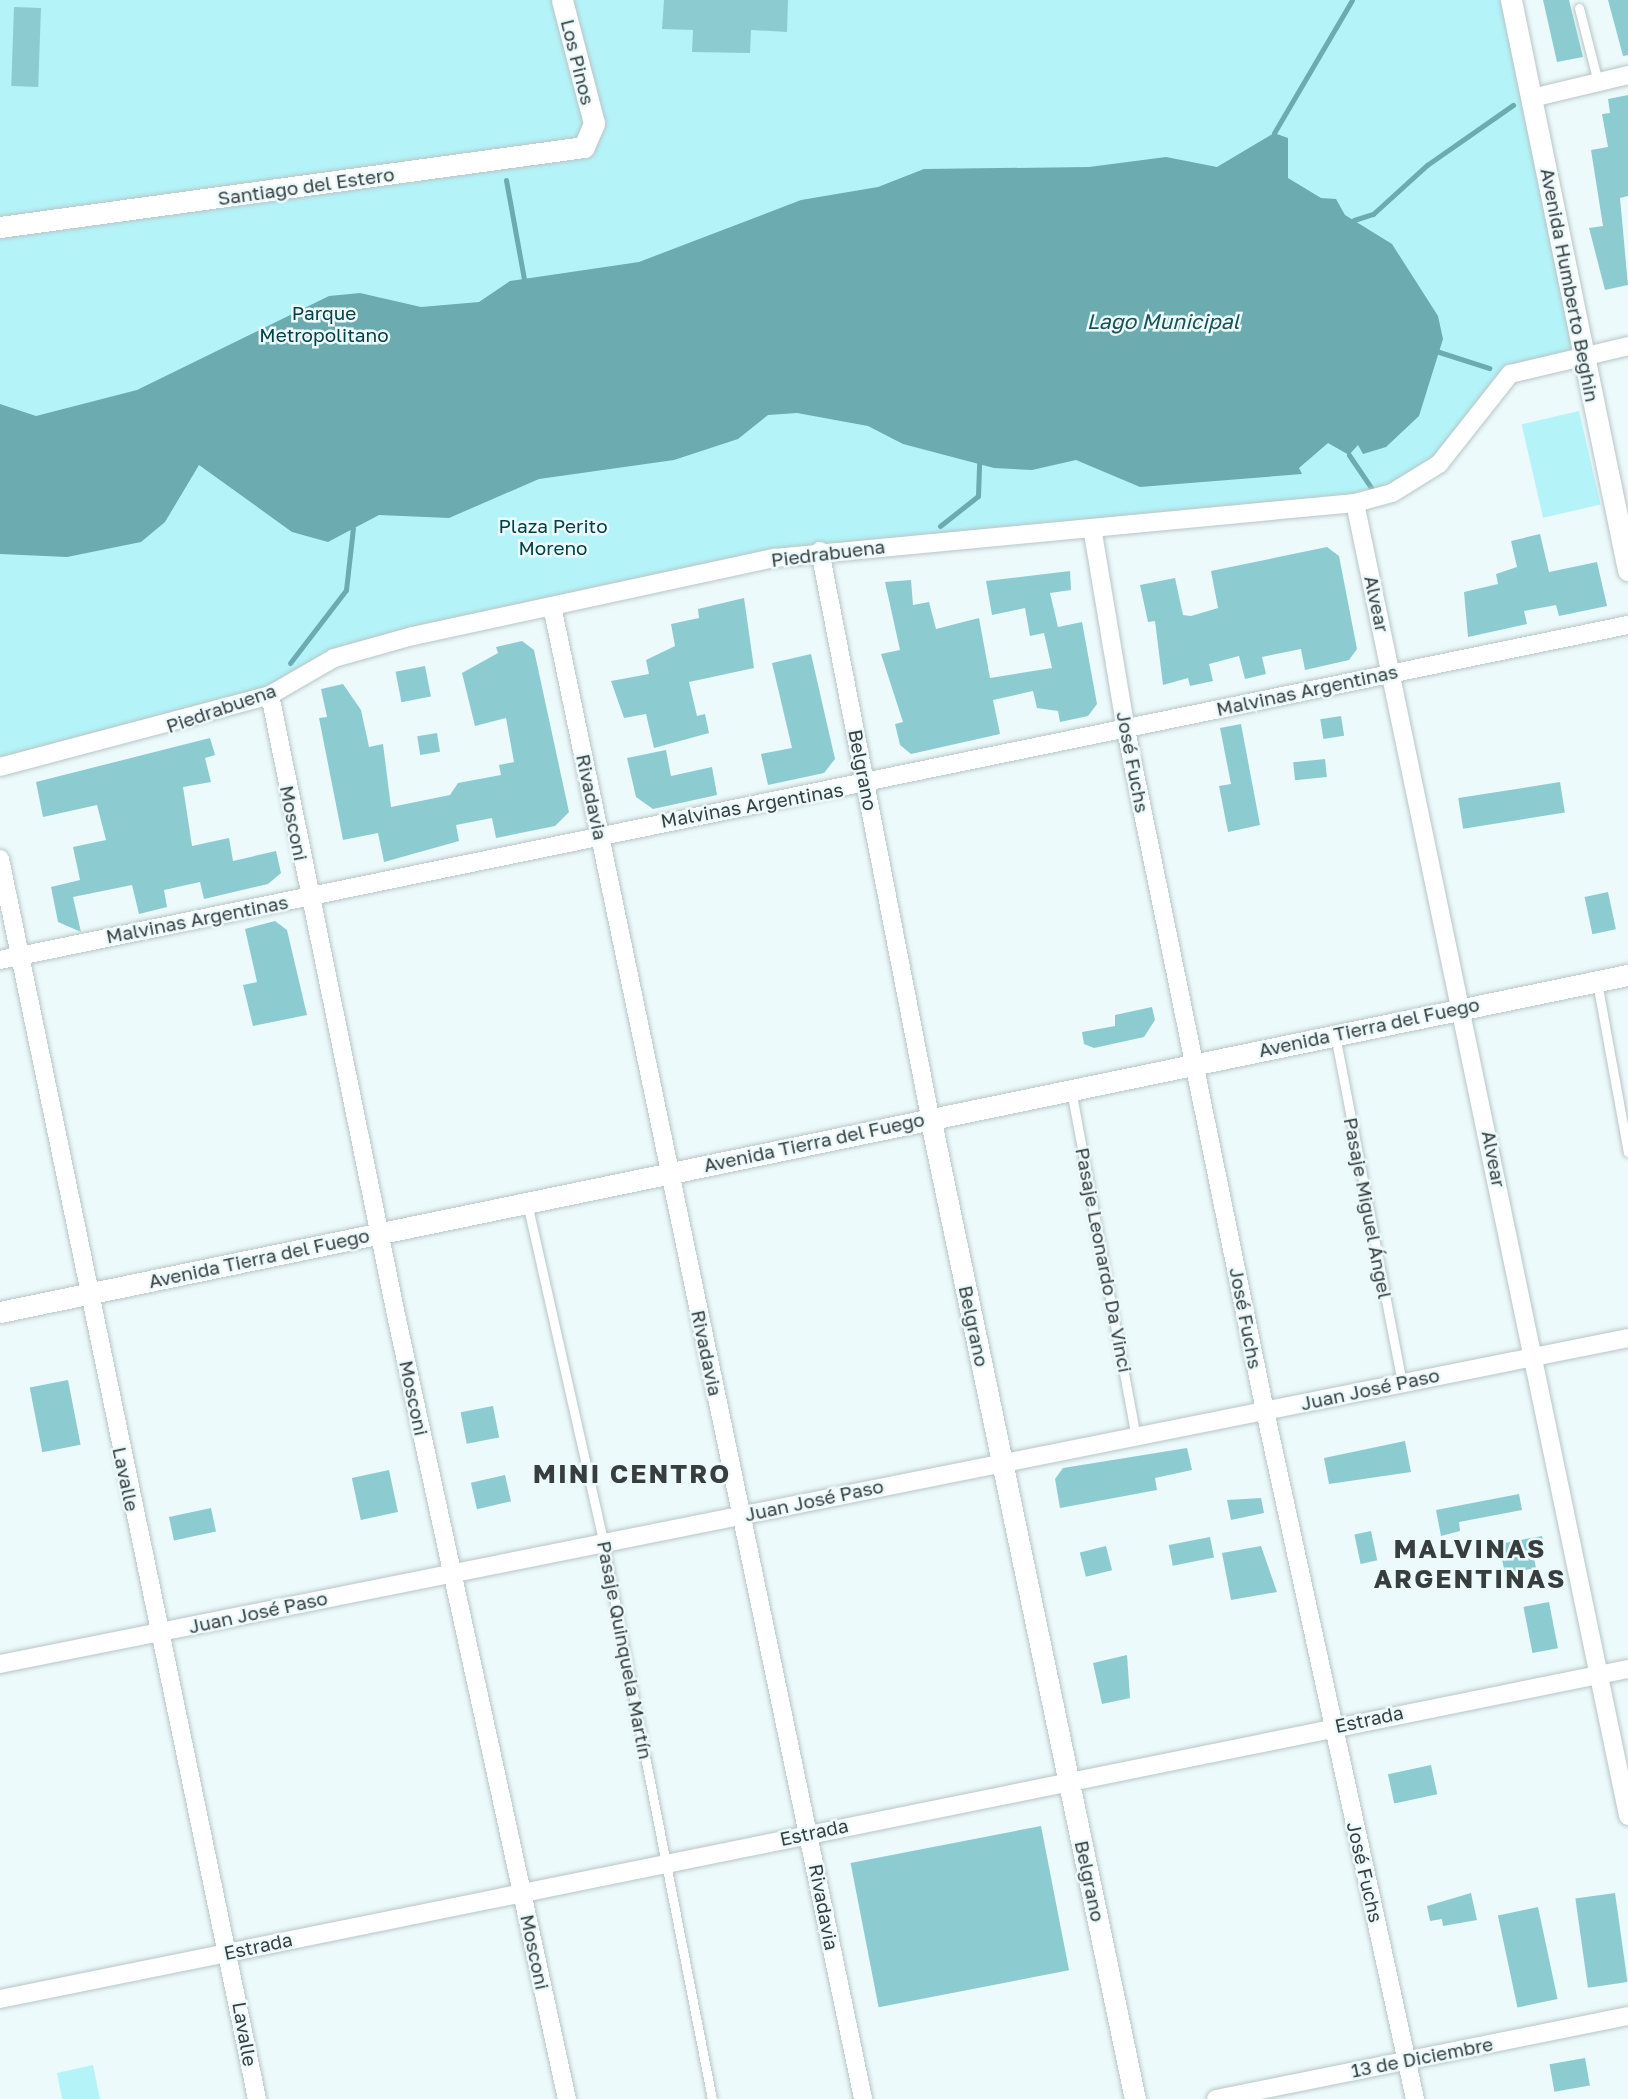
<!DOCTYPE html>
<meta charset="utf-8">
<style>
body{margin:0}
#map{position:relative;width:1628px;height:2099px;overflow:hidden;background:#ecfafb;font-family:"Golos Text",sans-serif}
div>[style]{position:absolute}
.green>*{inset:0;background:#b4f4f9;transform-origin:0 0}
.water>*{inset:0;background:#6cabaf}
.stream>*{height:5px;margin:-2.5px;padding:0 2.5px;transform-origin:2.5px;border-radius:2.5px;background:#6cabaf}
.building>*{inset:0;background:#8cccd1;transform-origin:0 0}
.roads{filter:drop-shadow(0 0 2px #b8c5c6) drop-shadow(0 0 2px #b8c5c6)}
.service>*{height:9px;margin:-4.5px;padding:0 4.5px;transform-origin:4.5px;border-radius:4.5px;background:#fff}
.minor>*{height:18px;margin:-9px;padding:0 9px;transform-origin:9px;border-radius:9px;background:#fff}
.tertiary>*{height:21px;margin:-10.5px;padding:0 10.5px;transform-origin:10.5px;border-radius:10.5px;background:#fff}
span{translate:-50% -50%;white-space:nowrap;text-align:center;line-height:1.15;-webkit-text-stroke:5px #ecfafb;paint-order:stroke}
.street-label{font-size:19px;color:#383e3e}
.park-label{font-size:19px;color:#014044}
.water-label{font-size:21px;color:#195155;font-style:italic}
.district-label{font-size:26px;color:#383e3e;font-weight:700;letter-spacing:2px}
</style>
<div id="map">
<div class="green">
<div style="clip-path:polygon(0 0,1511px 0,1584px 355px,1510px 374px,1458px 442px,1392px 493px,820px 551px,334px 658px,270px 695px,0 767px)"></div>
<div style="left:1579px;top:411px;width:96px;height:59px;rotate:77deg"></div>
<div style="clip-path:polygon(93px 2065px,100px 2099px,62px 2099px,57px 2073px)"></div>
</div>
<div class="water">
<div style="clip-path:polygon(1274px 133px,1288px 138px,1288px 178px,1321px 198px,1336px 199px,1345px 215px,1392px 244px,1438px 316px,1443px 339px,1419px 416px,1386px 447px,1363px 454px,1358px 445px,1349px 455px,1328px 443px,1299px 468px,1302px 474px,1140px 487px,1076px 460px,1032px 470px,994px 468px,903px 444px,868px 426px,797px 413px,768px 415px,738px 439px,674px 460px,539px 479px,449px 518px,379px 515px,328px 542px,292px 532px,199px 465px,165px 522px,141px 542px,67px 557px,0 554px,0 404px,36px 416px,137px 390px,329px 296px,360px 293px,421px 307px,479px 302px,510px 281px,639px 262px,801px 200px,878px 187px,924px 169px,1089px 167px,1166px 157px,1217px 167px)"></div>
</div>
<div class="stream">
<div style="left:1274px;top:133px;width:154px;rotate:-59.6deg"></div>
<div style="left:506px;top:180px;width:101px;rotate:79.7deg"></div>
<div style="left:1354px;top:220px;width:20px;rotate:-18deg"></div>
<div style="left:1373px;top:214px;width:73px;rotate:-42.2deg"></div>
<div style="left:1427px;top:165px;width:105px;rotate:-34.9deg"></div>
<div style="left:1436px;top:351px;width:56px;rotate:17.8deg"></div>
<div style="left:1349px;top:455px;width:41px;rotate:55.9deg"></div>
<div style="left:940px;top:526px;width:48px;rotate:-38.3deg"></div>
<div style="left:978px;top:496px;width:32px;rotate:-88deg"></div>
<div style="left:290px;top:663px;width:92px;rotate:-52.5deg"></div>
<div style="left:346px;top:590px;width:62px;rotate:-83.6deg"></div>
</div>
<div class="building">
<div style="clip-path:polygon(664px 0,788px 0,787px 32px,751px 30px,750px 53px,692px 52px,693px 30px,662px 29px)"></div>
<div style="clip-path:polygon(1543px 0,1569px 0,1583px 57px,1557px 62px)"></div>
<div style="clip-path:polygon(1608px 0,1628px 0,1628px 55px,1623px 56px)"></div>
<div style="left:14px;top:7px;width:27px;height:79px;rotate:2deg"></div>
<div style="clip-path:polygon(1628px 95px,1628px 196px,1620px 198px,1628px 285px,1605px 290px,1589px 228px,1603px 226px,1591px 150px,1608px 147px,1602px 114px,1610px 113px,1608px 99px)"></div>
<div style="clip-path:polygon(1540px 534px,1549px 572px,1597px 562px,1607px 606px,1559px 616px,1556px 605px,1524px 611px,1527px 624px,1468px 637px,1464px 592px,1498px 584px,1496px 574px,1517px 567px,1511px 541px)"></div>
<div style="clip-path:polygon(1327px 547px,1339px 556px,1357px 649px,1349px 660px,1305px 670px,1301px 649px,1262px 657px,1266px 674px,1245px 679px,1239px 656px,1209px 664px,1213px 681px,1190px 686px,1188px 678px,1163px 685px,1155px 621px,1148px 622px,1140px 585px,1175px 578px,1183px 615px,1191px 616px,1218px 608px,1211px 571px)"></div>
<div style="clip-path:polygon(1070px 571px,1071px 590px,1050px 593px,1058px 627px,1082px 622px,1097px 704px,1088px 716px,1060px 722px,1058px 711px,1037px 708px,1033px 691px,993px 700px,1000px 734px,911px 754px,900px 745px,895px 724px,903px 722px,881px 654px,900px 650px,885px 582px,911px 580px,913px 605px,929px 602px,936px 629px,979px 618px,990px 678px,1052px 668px,1044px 633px,1030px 636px,1025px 608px,992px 615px,986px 581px)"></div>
<div style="clip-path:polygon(744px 598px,754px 668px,689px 682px,697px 716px,705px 714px,709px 733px,654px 748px,646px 714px,624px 718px,611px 681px,649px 674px,646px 660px,675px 646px,671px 624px,699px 618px,698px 609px)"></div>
<div style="clip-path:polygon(522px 641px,534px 650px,569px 812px,555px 826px,496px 838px,492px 818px,456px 825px,459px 841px,384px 862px,378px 833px,343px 840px,319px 718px,327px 717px,321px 689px,343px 684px,361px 710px,369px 747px,383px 744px,391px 807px,450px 795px,458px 783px,501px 775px,499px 765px,514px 762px,506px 718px,475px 726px,462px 673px,498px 653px,496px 647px)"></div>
<div style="clip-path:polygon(811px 654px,835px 759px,824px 773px,768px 785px,761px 754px,792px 748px,772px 663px)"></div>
<div style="left:425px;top:666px;width:31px;height:30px;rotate:79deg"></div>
<div style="left:1341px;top:716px;width:20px;height:21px;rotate:81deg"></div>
<div style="clip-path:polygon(1241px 724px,1260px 825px,1228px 832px,1219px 786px,1231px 784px,1220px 728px)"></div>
<div style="left:437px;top:733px;width:19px;height:20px;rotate:81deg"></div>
<div style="clip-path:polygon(210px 738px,215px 755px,205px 758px,211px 782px,183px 787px,192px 846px,229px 838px,233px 861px,276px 851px,281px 873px,268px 884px,204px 899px,200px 882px,164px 890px,167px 907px,139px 914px,132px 885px,73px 897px,81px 932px,58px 922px,51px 887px,80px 880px,73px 847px,106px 840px,97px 805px,43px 817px,36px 782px)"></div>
<div style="clip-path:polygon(666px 750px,671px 776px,712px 767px,717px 795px,653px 809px,636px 797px,627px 758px)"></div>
<div style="left:1325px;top:759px;width:18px;height:32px;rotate:84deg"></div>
<div style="left:1560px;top:782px;width:31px;height:103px;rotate:81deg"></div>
<div style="left:1608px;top:892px;width:38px;height:24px;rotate:78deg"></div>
<div style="clip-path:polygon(275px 921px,287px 930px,307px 1015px,253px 1026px,243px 985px,257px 982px,245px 929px)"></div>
<div style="clip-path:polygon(1152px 1007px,1155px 1020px,1144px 1037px,1094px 1048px,1084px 1044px,1082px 1032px,1115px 1026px,1115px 1015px)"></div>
<div style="left:68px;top:1380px;width:66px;height:39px;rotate:79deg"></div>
<div style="left:493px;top:1406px;width:32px;height:33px;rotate:79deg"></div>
<div style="clip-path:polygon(1405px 1441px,1411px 1472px,1329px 1484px,1324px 1458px)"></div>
<div style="clip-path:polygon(1187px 1448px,1192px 1470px,1155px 1478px,1157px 1490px,1060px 1508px,1055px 1479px,1063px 1468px)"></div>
<div style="left:389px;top:1470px;width:43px;height:38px;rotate:78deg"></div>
<div style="left:505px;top:1475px;width:27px;height:35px;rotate:77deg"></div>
<div style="clip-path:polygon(1519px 1494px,1522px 1510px,1459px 1522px,1460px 1531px,1441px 1536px,1436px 1510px)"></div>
<div style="clip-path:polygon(1261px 1498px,1264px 1513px,1231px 1520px,1227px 1500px)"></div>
<div style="left:211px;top:1508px;width:24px;height:43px;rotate:78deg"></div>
<div style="left:1371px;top:1531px;width:30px;height:17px;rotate:78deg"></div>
<div style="clip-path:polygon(1542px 1536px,1545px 1550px,1533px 1552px,1536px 1568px,1505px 1574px,1499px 1544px)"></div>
<div style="left:1210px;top:1537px;width:21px;height:42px;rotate:79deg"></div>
<div style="left:1106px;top:1546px;width:25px;height:27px;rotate:76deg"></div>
<div style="clip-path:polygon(1261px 1546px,1277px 1592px,1231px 1600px,1222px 1553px)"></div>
<div style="left:1549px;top:1602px;width:47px;height:26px;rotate:79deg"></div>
<div style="clip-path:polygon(1127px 1655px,1130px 1698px,1102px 1704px,1093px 1663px)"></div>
<div style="left:1431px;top:1765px;width:30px;height:44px;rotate:78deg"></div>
<div style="left:1041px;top:1826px;width:147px;height:194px;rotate:79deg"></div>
<div style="clip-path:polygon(1471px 1893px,1477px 1920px,1443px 1926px,1442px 1919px,1430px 1921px,1427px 1906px)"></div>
<div style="left:1615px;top:1893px;width:90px;height:40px;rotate:82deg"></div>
<div style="left:1538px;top:1907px;width:94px;height:41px;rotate:78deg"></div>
<div style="left:1585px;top:2058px;width:28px;height:36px;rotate:80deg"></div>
</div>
<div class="roads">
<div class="service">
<div style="left:1579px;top:8px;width:76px;rotate:75.6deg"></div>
<div style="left:1597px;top:982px;width:173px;rotate:79.7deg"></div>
<div style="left:1335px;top:1035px;width:354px;rotate:79.1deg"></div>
<div style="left:1071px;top:1090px;width:348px;rotate:79.4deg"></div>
<div style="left:527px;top:1203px;width:346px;rotate:77.3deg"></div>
<div style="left:603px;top:1541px;width:569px;rotate:78.95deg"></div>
</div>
<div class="minor">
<div style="left:1532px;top:98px;width:99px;rotate:-13.5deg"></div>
<div style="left:1355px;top:503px;width:1341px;rotate:78.25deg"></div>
<div style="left:1093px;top:533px;width:200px;rotate:80.5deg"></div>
<div style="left:1126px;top:730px;width:695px;rotate:78.46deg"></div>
<div style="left:1265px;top:1411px;width:704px;rotate:77.7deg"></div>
<div style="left:820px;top:551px;width:577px;rotate:79deg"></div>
<div style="left:552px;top:606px;width:1525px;rotate:78.23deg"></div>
<div style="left:270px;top:695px;width:633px;rotate:78.51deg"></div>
<div style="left:396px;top:1315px;width:802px;rotate:77.7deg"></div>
<div style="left:0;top:767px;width:279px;rotate:-14.9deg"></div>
<div style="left:270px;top:695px;width:74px;rotate:-30deg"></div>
<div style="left:334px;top:658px;width:82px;rotate:-15.6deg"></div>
<div style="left:413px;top:636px;width:370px;rotate:-12.2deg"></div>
<div style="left:775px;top:558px;width:583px;rotate:-5.42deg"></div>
<div style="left:1355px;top:503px;width:38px;rotate:-15deg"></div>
<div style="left:1392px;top:493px;width:55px;rotate:-31.7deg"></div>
<div style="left:1439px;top:464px;width:115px;rotate:-51.7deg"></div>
<div style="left:1510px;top:374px;width:121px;rotate:-13.3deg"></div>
<div style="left:0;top:859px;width:1266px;rotate:78.29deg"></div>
<div style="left:0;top:960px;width:1662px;rotate:-11.63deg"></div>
<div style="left:0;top:1664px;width:1660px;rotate:-11.32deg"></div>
<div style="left:0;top:1999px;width:1661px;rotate:-11.46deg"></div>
<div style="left:1216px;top:2099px;width:420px;rotate:-11.4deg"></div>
</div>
<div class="tertiary">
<div style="left:1511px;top:0;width:582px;rotate:78.4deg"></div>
<div style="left:0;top:227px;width:589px;rotate:-7.8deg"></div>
<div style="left:584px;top:147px;width:26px;rotate:-67deg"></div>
<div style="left:594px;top:123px;width:127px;rotate:-104.6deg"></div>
<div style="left:930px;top:1117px;width:1003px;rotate:78.21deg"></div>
<div style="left:0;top:1312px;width:1663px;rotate:-11.7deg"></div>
</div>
</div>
<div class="street-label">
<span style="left:578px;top:62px;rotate:76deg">Los Pinos</span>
<span style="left:306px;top:186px;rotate:-8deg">Santiago del Estero</span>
<span style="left:1570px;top:285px;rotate:79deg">Avenida Humberto Beghin</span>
<span style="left:828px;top:553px;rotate:-7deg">Piedrabuena</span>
<span style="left:1377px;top:604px;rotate:78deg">Alvear</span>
<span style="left:1307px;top:690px;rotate:-12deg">Malvinas Argentinas</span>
<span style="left:221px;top:708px;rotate:-19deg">Piedrabuena</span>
<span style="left:1133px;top:762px;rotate:79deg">José Fuchs</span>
<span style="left:863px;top:770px;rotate:79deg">Belgrano</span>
<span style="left:592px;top:797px;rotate:78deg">Rivadavia</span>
<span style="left:752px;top:805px;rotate:-10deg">Malvinas Argentinas</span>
<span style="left:294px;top:823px;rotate:79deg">Mosconi</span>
<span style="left:197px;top:919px;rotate:-11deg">Malvinas Argentinas</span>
<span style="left:1369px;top:1027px;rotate:-12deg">Avenida Tierra del Fuego</span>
<span style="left:814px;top:1142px;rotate:-12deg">Avenida Tierra del Fuego</span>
<span style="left:1494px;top:1159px;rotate:79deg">Alvear</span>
<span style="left:1368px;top:1208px;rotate:79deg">Pasaje Miguel Ángel</span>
<span style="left:259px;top:1258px;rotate:-12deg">Avenida Tierra del Fuego</span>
<span style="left:1104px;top:1260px;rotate:79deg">Pasaje Leonardo Da Vinci</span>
<span style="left:1246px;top:1318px;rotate:79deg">José Fuchs</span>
<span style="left:974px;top:1326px;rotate:78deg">Belgrano</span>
<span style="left:707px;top:1353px;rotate:78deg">Rivadavia</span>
<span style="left:1370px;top:1389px;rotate:-12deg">Juan José Paso</span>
<span style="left:414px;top:1398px;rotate:78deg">Mosconi</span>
<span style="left:126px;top:1479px;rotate:78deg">Lavalle</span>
<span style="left:814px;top:1500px;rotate:-12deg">Juan José Paso</span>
<span style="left:258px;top:1612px;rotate:-12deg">Juan José Paso</span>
<span style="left:625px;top:1650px;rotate:79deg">Pasaje Quinquela Martín</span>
<span style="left:1369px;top:1719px;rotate:-12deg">Estrada</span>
<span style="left:814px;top:1832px;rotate:-12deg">Estrada</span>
<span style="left:1365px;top:1872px;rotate:77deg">José Fuchs</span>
<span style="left:1090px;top:1881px;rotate:78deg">Belgrano</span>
<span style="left:824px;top:1907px;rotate:79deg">Rivadavia</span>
<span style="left:258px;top:1946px;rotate:-12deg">Estrada</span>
<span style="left:535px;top:1952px;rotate:78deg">Mosconi</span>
<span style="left:245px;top:2034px;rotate:80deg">Lavalle</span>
<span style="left:1422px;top:2057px;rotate:-11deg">13 de Diciembre</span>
</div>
<div class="park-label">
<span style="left:324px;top:324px">Parque<br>Metropolitano</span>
<span style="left:553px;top:537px">Plaza Perito<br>Moreno</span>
</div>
<div class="water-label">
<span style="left:1163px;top:321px">Lago Municipal</span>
</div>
<div class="district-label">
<span style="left:632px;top:1474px">MINI CENTRO</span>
<span style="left:1470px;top:1564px">MALVINAS<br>ARGENTINAS</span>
</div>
</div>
